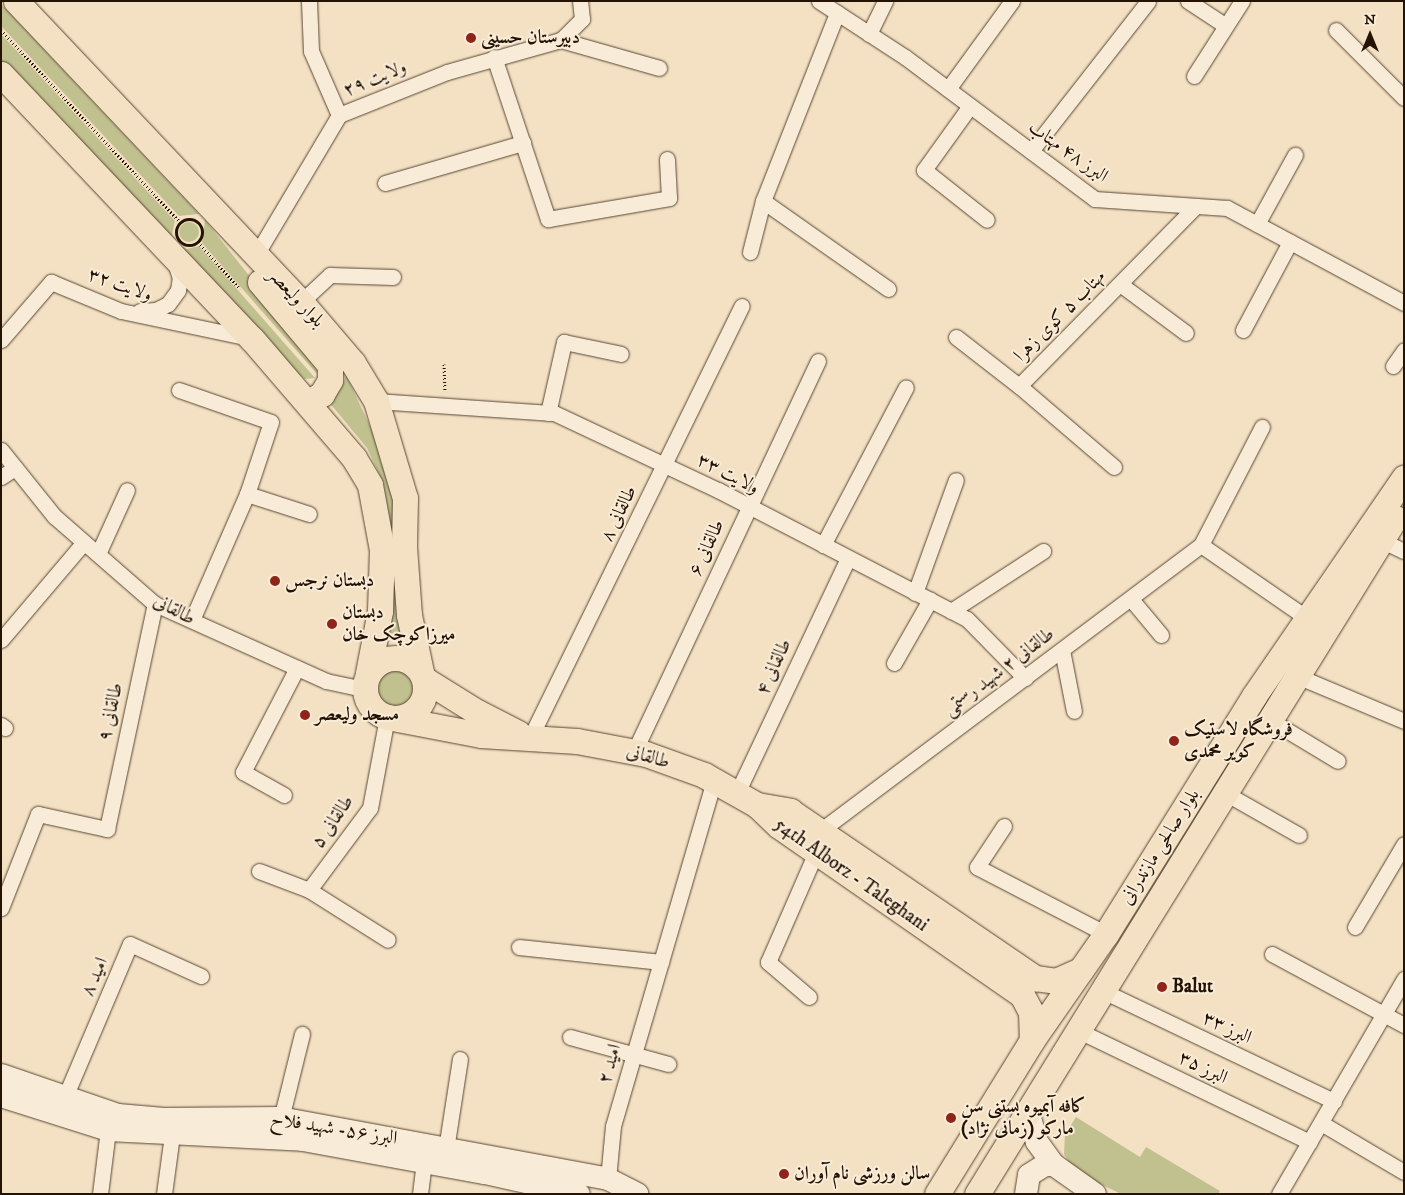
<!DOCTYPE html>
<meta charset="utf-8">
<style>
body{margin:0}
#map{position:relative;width:1405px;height:1195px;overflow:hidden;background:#f4e1c3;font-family:"IM FELL DW Pica",Amiri,serif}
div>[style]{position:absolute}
.green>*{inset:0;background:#c1c18f}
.round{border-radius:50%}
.path>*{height:3px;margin-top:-1.5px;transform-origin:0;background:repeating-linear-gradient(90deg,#241203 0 1px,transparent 0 3.5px)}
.path>.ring{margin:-1.5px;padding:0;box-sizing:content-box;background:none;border:3px solid #241203;border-radius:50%}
.roads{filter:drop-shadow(0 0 1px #584633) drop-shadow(0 0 1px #584633)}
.street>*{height:15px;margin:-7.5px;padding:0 7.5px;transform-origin:7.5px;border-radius:7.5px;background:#f8ecd8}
.secondary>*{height:22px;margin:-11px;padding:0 11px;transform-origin:11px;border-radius:11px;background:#f8ecd8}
.primary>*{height:25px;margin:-12.5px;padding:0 12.5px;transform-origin:12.5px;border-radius:12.5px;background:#f4e1c3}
.primary>.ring{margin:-12.5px;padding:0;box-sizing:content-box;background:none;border:25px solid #f4e1c3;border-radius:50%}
.dots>*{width:14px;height:14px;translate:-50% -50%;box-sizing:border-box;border:2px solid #f8ecd8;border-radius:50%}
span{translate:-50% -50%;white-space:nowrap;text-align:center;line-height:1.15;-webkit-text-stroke:4px #f8ecd8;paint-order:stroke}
.poi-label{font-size:19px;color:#241203;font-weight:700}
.left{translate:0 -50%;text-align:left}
.street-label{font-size:19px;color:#241203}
.frame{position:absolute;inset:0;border:2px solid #241203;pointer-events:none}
.north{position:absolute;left:1345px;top:10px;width:50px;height:50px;-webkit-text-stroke:4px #f8ecd8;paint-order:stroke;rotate:0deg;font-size:14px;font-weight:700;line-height:20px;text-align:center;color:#241203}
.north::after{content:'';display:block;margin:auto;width:18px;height:22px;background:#241203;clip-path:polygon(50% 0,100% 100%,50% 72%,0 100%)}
</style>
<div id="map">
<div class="green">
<div style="clip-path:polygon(1px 4px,199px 214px,179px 216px,1px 26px)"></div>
<div style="clip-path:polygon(1px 34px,175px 221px,171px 239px,1px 61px)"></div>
<div style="clip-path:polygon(205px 220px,317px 361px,317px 374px,202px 243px)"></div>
<div class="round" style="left:179px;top:222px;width:20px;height:20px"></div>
<div style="clip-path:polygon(178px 245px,187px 249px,199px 246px,315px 378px,305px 379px,297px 373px)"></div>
<div style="clip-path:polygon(346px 375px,378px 443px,394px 496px,402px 634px,383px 633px,389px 570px,387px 503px,383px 482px,367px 448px,328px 401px,340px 390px)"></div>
<div class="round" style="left:373px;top:665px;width:44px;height:44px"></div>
<div style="clip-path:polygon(1076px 1117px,1140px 1157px,1146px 1147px,1220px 1191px,1218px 1194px,1121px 1194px,1074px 1171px,1064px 1154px,1065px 1134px)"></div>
</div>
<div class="path">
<div style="left:1px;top:30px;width:262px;rotate:47deg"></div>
<div class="ring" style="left:176px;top:219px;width:23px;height:23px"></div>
<div style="left:198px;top:242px;width:63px;rotate:48.2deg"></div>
<div style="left:444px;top:364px;width:26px;rotate:88deg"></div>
</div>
<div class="roads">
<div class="street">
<div style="left:309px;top:1px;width:50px;rotate:87.7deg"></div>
<div style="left:311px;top:51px;width:70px;rotate:66.4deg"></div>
<div style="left:819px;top:1px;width:103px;rotate:33.1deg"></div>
<div style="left:905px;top:57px;width:237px;rotate:36.8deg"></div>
<div style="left:1095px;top:199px;width:132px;rotate:3.9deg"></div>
<div style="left:1227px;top:208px;width:201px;rotate:28.2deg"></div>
<div style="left:1188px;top:1px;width:45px;rotate:33.3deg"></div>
<div style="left:1336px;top:30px;width:96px;rotate:45deg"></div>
<div style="left:869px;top:34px;width:37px;rotate:-64deg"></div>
<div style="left:561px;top:40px;width:102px;rotate:15.9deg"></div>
<div style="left:494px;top:57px;width:171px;rotate:71.6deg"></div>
<div style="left:548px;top:219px;width:123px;rotate:-9.8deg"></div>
<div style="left:669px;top:198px;width:39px;rotate:-93deg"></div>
<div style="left:1194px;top:76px;width:89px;rotate:-57.4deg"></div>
<div style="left:948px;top:89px;width:109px;rotate:-54deg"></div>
<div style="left:970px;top:106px;width:79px;rotate:125.7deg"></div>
<div style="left:924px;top:170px;width:80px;rotate:38.4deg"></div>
<div style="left:1031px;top:151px;width:190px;rotate:-52deg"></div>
<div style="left:385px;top:183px;width:144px;rotate:-16.2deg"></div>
<div style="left:763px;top:201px;width:153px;rotate:35.1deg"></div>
<div style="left:1257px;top:224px;width:79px;rotate:-61.2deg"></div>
<div style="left:750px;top:252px;width:53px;rotate:-75.7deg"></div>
<div style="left:763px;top:201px;width:202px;rotate:-68.5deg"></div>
<div style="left:256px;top:255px;width:163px;rotate:-59.3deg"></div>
<div style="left:339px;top:115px;width:116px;rotate:-21.7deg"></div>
<div style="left:447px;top:72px;width:118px;rotate:-15.7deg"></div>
<div style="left:561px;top:40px;width:30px;rotate:-45deg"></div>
<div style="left:582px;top:19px;width:18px;rotate:-96deg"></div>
<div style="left:1120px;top:284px;width:82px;rotate:36.6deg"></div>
<div style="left:301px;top:302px;width:40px;rotate:-43deg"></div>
<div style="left:330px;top:275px;width:63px;rotate:1.8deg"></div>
<div style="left:140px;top:311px;width:16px;rotate:-4deg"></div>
<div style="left:156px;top:310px;width:13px;rotate:-27deg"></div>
<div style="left:168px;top:304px;width:17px;rotate:-54deg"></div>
<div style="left:178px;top:290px;width:12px;rotate:-81deg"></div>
<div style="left:180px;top:278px;width:16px;rotate:-108deg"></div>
<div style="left:1243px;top:330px;width:100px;rotate:-61.9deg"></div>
<div style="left:956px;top:337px;width:80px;rotate:37.9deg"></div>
<div style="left:1px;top:340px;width:77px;rotate:-49.2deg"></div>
<div style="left:51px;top:282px;width:76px;rotate:22.5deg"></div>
<div style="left:121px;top:311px;width:131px;rotate:11.9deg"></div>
<div style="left:1393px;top:366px;width:19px;rotate:-55deg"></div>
<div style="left:179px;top:390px;width:97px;rotate:19.2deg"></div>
<div style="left:271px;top:422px;width:76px;rotate:108.4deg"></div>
<div style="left:247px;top:494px;width:137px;rotate:113.6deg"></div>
<div style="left:376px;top:401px;width:178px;rotate:3.9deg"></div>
<div style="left:554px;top:413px;width:181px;rotate:25.2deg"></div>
<div style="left:718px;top:490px;width:280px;rotate:27.4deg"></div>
<div style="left:967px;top:619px;width:83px;rotate:45.5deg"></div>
<div style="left:548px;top:413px;width:73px;rotate:-77.3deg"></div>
<div style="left:564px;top:342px;width:58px;rotate:11.9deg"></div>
<div style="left:1px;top:450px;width:85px;rotate:51.2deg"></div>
<div style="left:54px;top:516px;width:134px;rotate:41.1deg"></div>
<div style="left:155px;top:604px;width:188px;rotate:24.2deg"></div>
<div style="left:326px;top:681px;width:40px;rotate:12deg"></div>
<div style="left:1114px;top:467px;width:125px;rotate:-139.5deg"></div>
<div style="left:1019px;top:386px;width:252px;rotate:-45.5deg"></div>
<div style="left:1px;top:477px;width:17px;rotate:-33deg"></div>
<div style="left:247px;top:494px;width:65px;rotate:17.9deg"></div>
<div style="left:1381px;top:540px;width:25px;rotate:26deg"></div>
<div style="left:823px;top:545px;width:178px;rotate:-62.3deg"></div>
<div style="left:1201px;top:545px;width:129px;rotate:34.6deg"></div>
<div style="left:98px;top:554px;width:70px;rotate:-65.6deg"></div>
<div style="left:915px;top:593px;width:120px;rotate:-70.1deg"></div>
<div style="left:1131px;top:599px;width:47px;rotate:50.2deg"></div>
<div style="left:951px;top:611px;width:110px;rotate:-33.1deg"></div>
<div style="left:1px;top:640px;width:128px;rotate:-49.7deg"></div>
<div style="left:1062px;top:650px;width:62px;rotate:78.9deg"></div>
<div style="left:894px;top:663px;width:73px;rotate:-60.3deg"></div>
<div style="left:1297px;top:676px;width:116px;rotate:22.8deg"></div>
<div style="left:1270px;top:720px;width:79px;rotate:31.1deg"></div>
<div style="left:1px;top:725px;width:5px;rotate:37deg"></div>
<div style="left:530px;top:738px;width:481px;rotate:-63.9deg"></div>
<div style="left:634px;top:752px;width:432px;rotate:-64.8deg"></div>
<div style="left:737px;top:793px;width:260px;rotate:-64.7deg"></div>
<div style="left:1225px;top:793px;width:85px;rotate:29.6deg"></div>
<div style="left:284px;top:795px;width:47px;rotate:-150.7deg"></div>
<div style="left:243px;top:772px;width:117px;rotate:-62.6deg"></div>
<div style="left:1004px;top:826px;width:49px;rotate:123.4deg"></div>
<div style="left:977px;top:867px;width:145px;rotate:27.4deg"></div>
<div style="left:820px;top:831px;width:476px;rotate:-36.9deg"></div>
<div style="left:1201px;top:545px;width:133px;rotate:-62.7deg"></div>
<div style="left:259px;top:871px;width:53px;rotate:20.8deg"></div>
<div style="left:309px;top:890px;width:102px;rotate:-53.4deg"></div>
<div style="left:370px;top:808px;width:93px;rotate:-79.4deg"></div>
<div style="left:309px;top:890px;width:93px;rotate:32.3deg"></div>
<div style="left:1px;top:908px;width:101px;rotate:-68.5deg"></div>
<div style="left:38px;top:814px;width:71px;rotate:12.3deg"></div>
<div style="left:107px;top:829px;width:230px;rotate:-78deg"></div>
<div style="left:1355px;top:927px;width:96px;rotate:-59.4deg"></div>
<div style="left:519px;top:947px;width:143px;rotate:6deg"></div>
<div style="left:1272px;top:954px;width:150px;rotate:28.3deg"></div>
<div style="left:1103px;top:991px;width:256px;rotate:25.5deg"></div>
<div style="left:809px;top:997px;width:54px;rotate:-139.5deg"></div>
<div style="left:768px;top:962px;width:120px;rotate:-66.4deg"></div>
<div style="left:1079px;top:1031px;width:256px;rotate:25.7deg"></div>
<div style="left:570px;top:1037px;width:102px;rotate:15.4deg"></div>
<div style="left:65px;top:1097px;width:166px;rotate:-67deg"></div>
<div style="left:130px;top:944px;width:78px;rotate:24.3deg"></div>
<div style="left:1321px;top:1123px;width:96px;rotate:30.6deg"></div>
<div style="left:279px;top:1127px;width:96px;rotate:-76.1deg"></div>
<div style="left:446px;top:1149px;width:91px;rotate:-81.2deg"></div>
<div style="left:608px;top:1179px;width:53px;rotate:-84.6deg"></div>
<div style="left:613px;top:1126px;width:359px;rotate:-73.7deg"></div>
<div style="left:100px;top:1194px;width:64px;rotate:-82.9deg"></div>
<div style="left:164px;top:1194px;width:60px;rotate:-82.3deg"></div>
<div style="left:420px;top:1194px;width:31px;rotate:-83deg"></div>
<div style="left:1279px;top:1194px;width:249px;rotate:-59.8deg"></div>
</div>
<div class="secondary">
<div style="left:1px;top:1075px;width:124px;rotate:18.9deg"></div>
<div style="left:118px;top:1115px;width:46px;rotate:5deg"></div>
<div style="left:164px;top:1119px;width:116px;rotate:-0.5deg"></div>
<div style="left:280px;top:1118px;width:334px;rotate:10.5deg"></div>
<div style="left:608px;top:1179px;width:33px;rotate:27deg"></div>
<div style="left:1px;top:1096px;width:112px;rotate:17.6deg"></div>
<div style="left:108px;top:1130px;width:195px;rotate:2.9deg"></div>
<div style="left:303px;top:1140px;width:185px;rotate:10.3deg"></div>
<div style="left:485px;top:1173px;width:96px;rotate:12.6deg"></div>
<div style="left:1028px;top:1111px;width:32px;rotate:74deg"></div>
<div style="left:1037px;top:1142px;width:29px;rotate:54deg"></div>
<div style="left:1054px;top:1165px;width:50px;rotate:35.3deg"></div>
<div style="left:1026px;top:1194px;width:19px;rotate:-81deg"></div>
<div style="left:1029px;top:1175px;width:19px;rotate:-32deg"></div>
<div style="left:1045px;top:1165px;width:9px"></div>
</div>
<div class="primary">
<div style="left:16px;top:1px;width:415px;rotate:46.6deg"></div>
<div style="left:301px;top:302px;width:80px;rotate:49.6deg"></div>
<div style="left:353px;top:363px;width:44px;rotate:58.8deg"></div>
<div style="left:376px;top:401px;width:101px;rotate:73.4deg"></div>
<div style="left:405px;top:498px;width:49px;rotate:91.2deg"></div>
<div style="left:404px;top:547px;width:68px;rotate:85.8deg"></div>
<div style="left:409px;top:615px;width:58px;rotate:78.1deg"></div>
<div style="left:1px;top:74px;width:365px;rotate:46.6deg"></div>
<div style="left:252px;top:339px;width:157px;rotate:49.4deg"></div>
<div style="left:354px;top:458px;width:31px;rotate:59deg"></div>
<div style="left:370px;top:485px;width:66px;rotate:79.5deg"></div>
<div style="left:382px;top:550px;width:61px;rotate:91.9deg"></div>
<div style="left:380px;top:611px;width:63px;rotate:101deg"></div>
<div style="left:260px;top:282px;width:109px;rotate:49.9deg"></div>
<div style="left:330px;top:365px;width:15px;rotate:90deg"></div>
<div style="left:330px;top:380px;width:16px;rotate:120deg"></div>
<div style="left:322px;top:394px;width:16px;rotate:150deg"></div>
<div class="ring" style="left:365px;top:658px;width:35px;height:35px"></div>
<div style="left:424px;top:679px;width:62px;rotate:31.9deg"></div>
<div style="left:477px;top:712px;width:46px;rotate:27.1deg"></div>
<div style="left:387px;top:717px;width:96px;rotate:10.8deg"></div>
<div style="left:481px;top:735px;width:96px;rotate:3.6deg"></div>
<div style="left:577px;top:741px;width:70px;rotate:10.7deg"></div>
<div style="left:646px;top:754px;width:62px;rotate:19.9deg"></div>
<div style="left:704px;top:775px;width:61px;rotate:29.5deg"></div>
<div style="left:757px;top:805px;width:30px;rotate:44deg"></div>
<div style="left:779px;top:826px;width:296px;rotate:34.8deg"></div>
<div style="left:1022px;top:995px;width:19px;rotate:62deg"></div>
<div style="left:1031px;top:1012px;width:28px;rotate:88deg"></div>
<div style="left:757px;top:805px;width:34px;rotate:10deg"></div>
<div style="left:790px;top:811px;width:297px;rotate:34.3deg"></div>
<div style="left:1035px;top:978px;width:21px;rotate:8deg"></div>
<div style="left:1056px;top:981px;width:27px;rotate:-24deg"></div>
<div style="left:937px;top:1194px;width:181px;rotate:-58.3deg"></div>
<div style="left:1032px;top:1040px;width:129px;rotate:-55.1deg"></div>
<div style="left:1106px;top:934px;width:280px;rotate:-58.1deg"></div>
<div style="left:1254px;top:696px;width:265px;rotate:-55.5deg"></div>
<div style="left:977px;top:1194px;width:795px;rotate:-58.27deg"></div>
</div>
</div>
<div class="dots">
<div style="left:471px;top:38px;background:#8f2418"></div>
<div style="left:275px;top:581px;background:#8f2418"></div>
<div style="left:332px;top:624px;background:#8f2418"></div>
<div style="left:305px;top:715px;background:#8f2418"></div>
<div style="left:1174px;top:741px;background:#8f2418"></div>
<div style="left:1162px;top:987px;background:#8f2418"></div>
<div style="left:951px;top:1118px;background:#8f2418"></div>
<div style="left:784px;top:1174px;background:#8f2418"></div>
</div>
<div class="poi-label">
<span class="left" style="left:481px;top:38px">دبیرستان حسینی</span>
<span class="left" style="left:285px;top:581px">دبستان نرجس</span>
<span class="left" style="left:342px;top:624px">دبستان<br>میرزاکوچک خان</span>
<span class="left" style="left:315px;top:715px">مسجد ولیعصر</span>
<span class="left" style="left:1184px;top:741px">فروشگاه لاستیک<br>کویر محمدی</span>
<span class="left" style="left:1172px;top:987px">Balut</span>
<span class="left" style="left:961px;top:1118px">کافه آبمیوه بستنی سن<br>مارکو (زمانی نژاد)</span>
<span class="left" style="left:794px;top:1174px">سالن ورزشی نام آوران</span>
</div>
<div class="street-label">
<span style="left:375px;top:79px;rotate:-22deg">ولایت ٢٩</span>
<span style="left:1068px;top:152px;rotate:35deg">البرز ۴۸ مهتاب</span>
<span style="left:120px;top:285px;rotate:19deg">ولایت ۳۲</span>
<span style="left:296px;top:298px;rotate:47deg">بلوار ولیعصر</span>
<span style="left:1060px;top:316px;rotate:-45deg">مهتاب ۵ کوی زهرا</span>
<span style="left:728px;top:474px;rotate:27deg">ولایت ٣۳</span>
<span style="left:619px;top:514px;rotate:-64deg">طالقانی ۸</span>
<span style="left:707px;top:548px;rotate:-65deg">طالقانی ۶</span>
<span style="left:174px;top:610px;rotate:28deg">طالقانی</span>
<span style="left:774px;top:667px;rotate:-65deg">طالقانی ۴</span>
<span style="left:999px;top:672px;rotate:-37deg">طالقانی ۲ شهید رستمی</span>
<span style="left:111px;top:712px;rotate:-78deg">طالقانی ۹</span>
<span style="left:648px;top:757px;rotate:16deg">طالقانی</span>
<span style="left:333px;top:822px;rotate:-56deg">طالقانی ۵</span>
<span style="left:1160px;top:847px;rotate:-58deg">بلوار صالحی مازندرانی</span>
<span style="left:851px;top:875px;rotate:35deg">54th Alborz - Taleghani</span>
<span style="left:95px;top:977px;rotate:-67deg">امید ۸</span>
<span style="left:1227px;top:1028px;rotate:25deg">البرز ۳۳</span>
<span style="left:610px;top:1064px;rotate:-74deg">امید ۲</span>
<span style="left:1203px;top:1068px;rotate:26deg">البرز ۳۵</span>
<span style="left:334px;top:1129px;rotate:9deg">البرز ۵۶- شهید فلاح</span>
</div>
<div class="frame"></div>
<div class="north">N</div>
</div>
